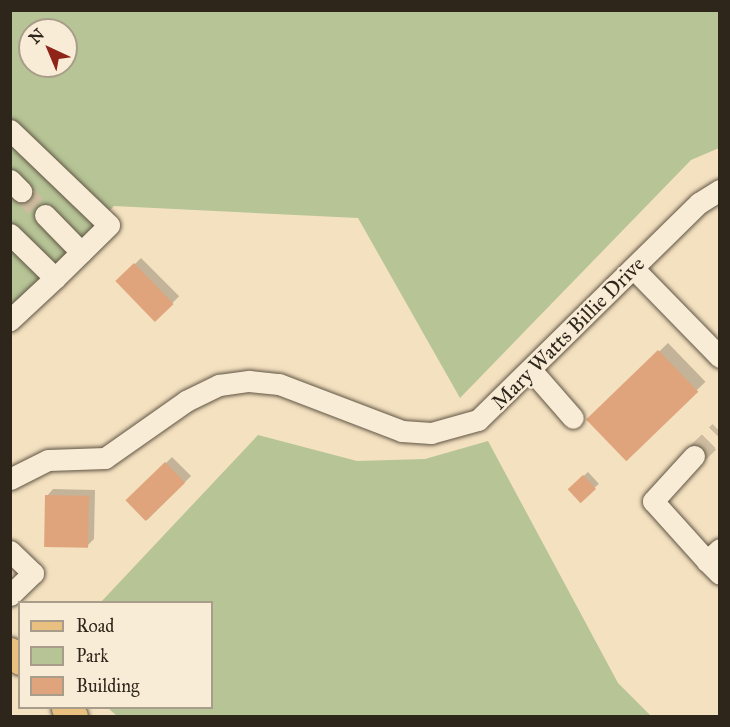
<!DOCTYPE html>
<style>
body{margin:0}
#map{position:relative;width:730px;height:727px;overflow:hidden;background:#f4e1c0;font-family:"IM FELL Great Primer",serif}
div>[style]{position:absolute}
.green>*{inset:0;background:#b6c496}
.shadow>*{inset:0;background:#0003;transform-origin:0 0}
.building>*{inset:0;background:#e0a47c;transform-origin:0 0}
.minor-tunnel>*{height:21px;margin-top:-10.5px;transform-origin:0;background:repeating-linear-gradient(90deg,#cdbc9f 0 21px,transparent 0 31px)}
.roads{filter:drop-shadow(0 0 2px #605544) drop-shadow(0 0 2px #605544)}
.minor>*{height:21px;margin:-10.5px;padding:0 10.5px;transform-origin:10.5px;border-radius:10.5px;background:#f8ecd6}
.major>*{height:27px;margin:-13.5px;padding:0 13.5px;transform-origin:13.5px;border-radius:13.5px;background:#eac080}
span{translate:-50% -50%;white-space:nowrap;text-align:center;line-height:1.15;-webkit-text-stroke:5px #f8ecd6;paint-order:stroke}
.street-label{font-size:21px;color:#2f261b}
.frame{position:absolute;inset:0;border:12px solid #2f261b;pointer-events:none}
.legend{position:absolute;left:18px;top:601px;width:195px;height:108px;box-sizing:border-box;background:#f8ecd6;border:2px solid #a89d8b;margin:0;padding:8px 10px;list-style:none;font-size:18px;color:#2f261b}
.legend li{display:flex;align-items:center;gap:12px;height:30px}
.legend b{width:30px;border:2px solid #a89d8b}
.north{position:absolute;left:18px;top:18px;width:60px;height:60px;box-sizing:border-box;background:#f8ecd6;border:2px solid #a89d8b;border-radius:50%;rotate:316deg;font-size:16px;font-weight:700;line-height:24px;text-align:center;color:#2f261b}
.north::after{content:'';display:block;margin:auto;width:21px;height:27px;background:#8f2418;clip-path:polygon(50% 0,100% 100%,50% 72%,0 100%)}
</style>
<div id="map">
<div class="green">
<div style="clip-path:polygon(evenodd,11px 11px,719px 11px,719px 148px,691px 160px,460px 398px,358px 218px,114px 206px,11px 310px,11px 11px,30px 30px,66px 30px,66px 66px,30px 66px,30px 30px)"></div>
<div style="clip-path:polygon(258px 435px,357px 461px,425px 459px,488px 441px,618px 683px,651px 716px,117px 716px,108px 708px,212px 708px,212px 602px,101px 602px)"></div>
</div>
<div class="shadow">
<div style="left:141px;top:258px;width:54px;height:33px;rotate:45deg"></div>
<div style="left:668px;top:343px;width:54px;height:110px;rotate:46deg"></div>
<div style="left:172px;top:457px;width:27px;height:62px;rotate:45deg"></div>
<div style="left:588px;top:472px;width:16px;height:25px;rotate:47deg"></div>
<div style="clip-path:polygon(53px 489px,95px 490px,94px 539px,87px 546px,47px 496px)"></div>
</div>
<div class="building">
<div style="left:134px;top:263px;width:57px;height:26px;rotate:46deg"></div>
<div style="left:658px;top:350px;width:58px;height:100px;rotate:46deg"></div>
<div style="left:165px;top:462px;width:29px;height:55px;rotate:46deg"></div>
<div style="left:583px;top:475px;width:19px;height:21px;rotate:47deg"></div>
<div style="left:45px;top:495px;width:44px;height:52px;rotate:1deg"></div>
</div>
<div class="minor-tunnel">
<div style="left:21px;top:191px;width:34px;rotate:45deg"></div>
<div style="left:694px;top:456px;width:36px;rotate:-44deg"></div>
</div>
<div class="roads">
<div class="minor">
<div style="left:10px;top:130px;width:137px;rotate:43.8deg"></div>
<div style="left:109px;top:225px;width:76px;rotate:135.5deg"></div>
<div style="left:10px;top:180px;width:16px;rotate:45deg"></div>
<div style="left:45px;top:215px;width:52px;rotate:45.8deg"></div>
<div style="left:10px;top:234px;width:63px;rotate:44.4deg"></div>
<div style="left:55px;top:278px;width:62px;rotate:137deg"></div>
<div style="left:634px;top:269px;width:123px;rotate:45.7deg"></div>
<div style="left:532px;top:371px;width:62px;rotate:48.9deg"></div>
<div style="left:694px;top:456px;width:61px;rotate:132.3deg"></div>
<div style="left:653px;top:501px;width:81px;rotate:48deg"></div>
<div style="left:10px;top:479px;width:42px;rotate:-26.6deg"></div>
<div style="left:48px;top:460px;width:57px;rotate:-2deg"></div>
<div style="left:105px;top:458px;width:99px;rotate:-35.1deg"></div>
<div style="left:186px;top:401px;width:37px;rotate:-26deg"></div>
<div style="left:219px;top:385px;width:30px;rotate:-8deg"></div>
<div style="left:249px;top:381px;width:30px;rotate:6deg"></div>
<div style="left:279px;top:384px;width:132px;rotate:20.9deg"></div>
<div style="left:402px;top:431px;width:29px;rotate:4deg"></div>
<div style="left:431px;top:433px;width:49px;rotate:-15.5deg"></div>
<div style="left:478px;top:420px;width:310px;rotate:-44.5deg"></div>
<div style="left:699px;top:203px;width:25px;rotate:-32deg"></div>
<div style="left:720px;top:549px;width:18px;rotate:137deg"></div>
<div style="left:707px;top:561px;width:18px;rotate:45deg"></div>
<div style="left:10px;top:551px;width:32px;rotate:44deg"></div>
<div style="left:33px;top:573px;width:32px;rotate:136deg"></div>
</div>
<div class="major">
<div style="left:10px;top:651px;width:14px;rotate:45deg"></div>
<div style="left:65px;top:708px;width:12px;rotate:42deg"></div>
</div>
</div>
<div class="street-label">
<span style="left:568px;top:333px;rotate:-45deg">Mary Watts Billie Drive</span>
</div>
<div class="frame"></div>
<ul class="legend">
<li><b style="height:8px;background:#eac080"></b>Road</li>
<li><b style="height:16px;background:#b6c496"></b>Park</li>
<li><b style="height:16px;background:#e0a47c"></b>Building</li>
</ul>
<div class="north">N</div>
</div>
